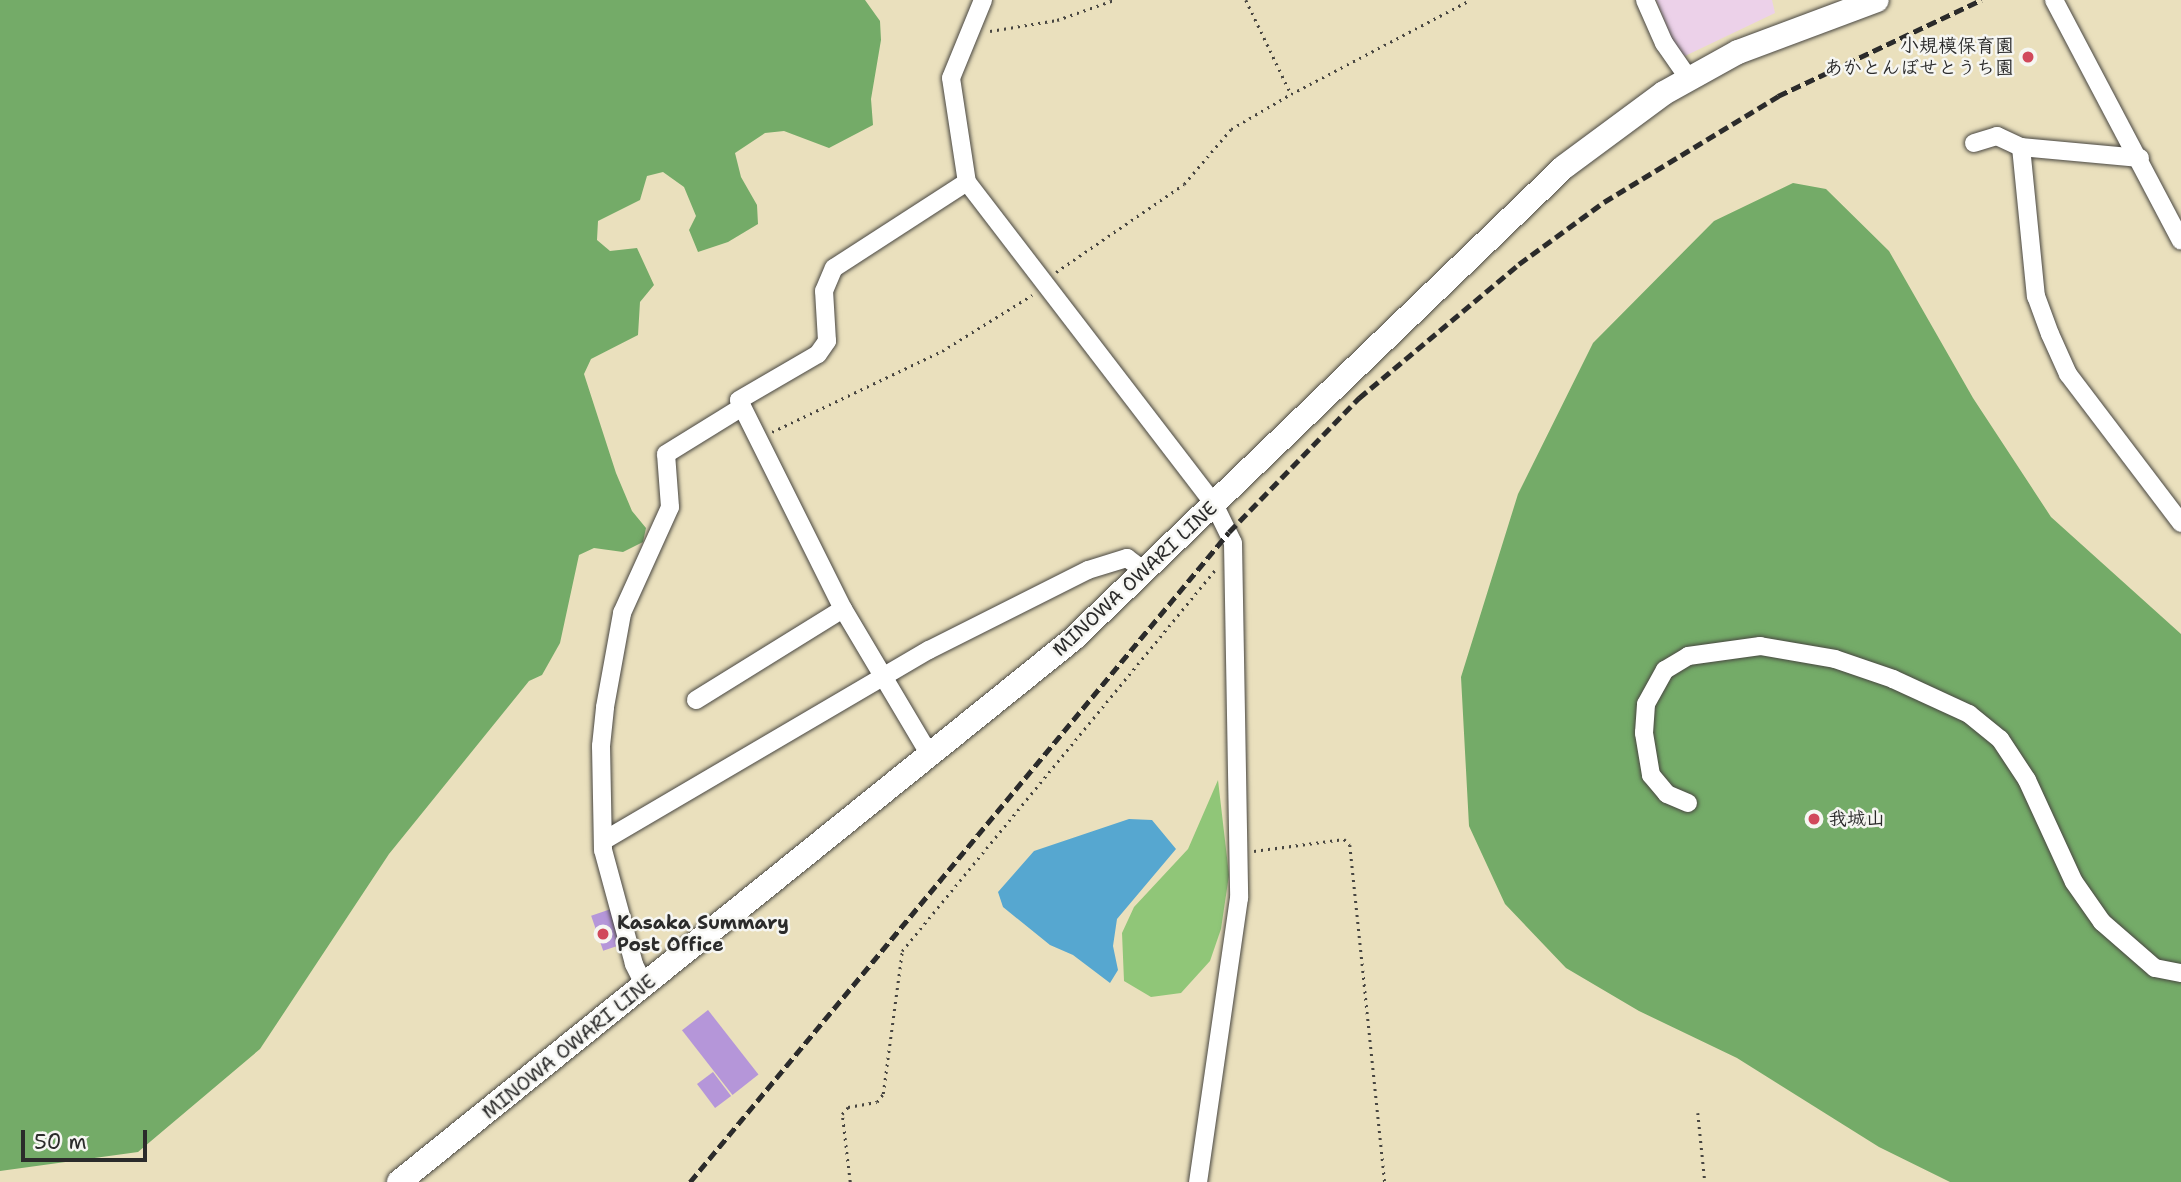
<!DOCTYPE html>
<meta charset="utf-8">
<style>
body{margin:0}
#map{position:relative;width:2181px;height:1182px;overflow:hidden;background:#eae0bd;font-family:"Shantell Sans","Klee One",sans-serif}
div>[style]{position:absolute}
.built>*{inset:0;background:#ecd1e9}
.green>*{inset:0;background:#90c678}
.forest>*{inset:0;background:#74ab68}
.water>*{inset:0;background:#56a7d0}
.building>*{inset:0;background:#b596d9;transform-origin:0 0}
.path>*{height:2.5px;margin-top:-1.25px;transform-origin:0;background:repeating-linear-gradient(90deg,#484641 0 2px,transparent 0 7px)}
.roads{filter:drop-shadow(0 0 2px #484641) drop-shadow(0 0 2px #484641)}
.minor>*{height:18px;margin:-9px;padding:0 9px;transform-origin:9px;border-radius:9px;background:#fff}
.secondary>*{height:24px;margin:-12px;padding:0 12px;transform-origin:12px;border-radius:12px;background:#fff}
.rail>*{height:5px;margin-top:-2.5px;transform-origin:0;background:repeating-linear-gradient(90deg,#2b2b2b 0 10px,transparent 0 15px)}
.dots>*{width:19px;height:19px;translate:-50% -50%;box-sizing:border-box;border:4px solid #f6f6f2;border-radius:50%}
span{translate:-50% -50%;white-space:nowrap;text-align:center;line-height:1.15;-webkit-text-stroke:5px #f6f6f2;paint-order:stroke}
.poi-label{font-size:19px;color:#2b2b2b;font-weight:700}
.right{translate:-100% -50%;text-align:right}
.left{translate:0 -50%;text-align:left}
.street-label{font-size:19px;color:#2b2b2b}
.scale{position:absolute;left:21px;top:1130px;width:126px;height:32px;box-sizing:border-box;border:4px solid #2b2b2b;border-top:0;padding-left:9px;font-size:21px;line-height:24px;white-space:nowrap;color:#2b2b2b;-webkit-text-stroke:5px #f6f6f2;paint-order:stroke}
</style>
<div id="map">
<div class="built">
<div style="clip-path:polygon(1656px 0,1772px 0,1775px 13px,1685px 56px,1675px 46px)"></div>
</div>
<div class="green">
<div style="clip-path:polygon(1218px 780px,1229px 875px,1221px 929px,1210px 961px,1181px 993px,1151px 997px,1124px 981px,1122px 933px,1134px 907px,1188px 849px)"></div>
</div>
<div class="forest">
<div style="clip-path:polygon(0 0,865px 0,880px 21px,881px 40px,871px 99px,873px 125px,829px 148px,784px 131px,765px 133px,735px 153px,741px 177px,757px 205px,758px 224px,728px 242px,698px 252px,689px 230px,696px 216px,684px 187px,663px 172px,647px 176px,640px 200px,598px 221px,597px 240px,610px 251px,637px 248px,654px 285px,640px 302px,638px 335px,591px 359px,584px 374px,616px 473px,632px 511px,646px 528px,643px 542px,623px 552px,594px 548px,579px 555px,560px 643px,542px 675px,529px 681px,389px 854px,260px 1049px,138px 1152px,0 1171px)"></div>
<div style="clip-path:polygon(1793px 183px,1826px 189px,1889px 251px,1973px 398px,2051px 517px,2181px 634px,2181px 1182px,1950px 1182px,1879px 1147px,1737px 1058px,1639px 1011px,1566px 968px,1505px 904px,1469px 826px,1461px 677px,1518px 494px,1593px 343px,1714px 221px)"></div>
</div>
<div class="water">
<div style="clip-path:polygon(1129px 819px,1152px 820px,1176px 849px,1117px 919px,1113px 946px,1118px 970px,1110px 983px,1073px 955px,1050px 945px,1003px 907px,998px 892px,1034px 851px)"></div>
</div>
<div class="building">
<div style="left:611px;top:909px;width:37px;height:21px;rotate:71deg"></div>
<div style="left:708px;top:1010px;width:82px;height:33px;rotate:52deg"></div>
<div style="left:713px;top:1072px;width:30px;height:20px;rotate:53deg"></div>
</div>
<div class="path">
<div style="left:1246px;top:0;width:104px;rotate:64.4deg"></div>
<div style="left:1291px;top:94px;width:202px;rotate:-27.7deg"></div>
<div style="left:990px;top:31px;width:68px;rotate:-9.3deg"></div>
<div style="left:1057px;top:20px;width:60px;rotate:-19.3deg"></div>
<div style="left:1056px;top:272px;width:155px;rotate:-34.5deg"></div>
<div style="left:1184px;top:184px;width:72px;rotate:-49.5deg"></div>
<div style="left:1231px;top:129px;width:69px;rotate:-30.3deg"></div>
<div style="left:772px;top:432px;width:188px;rotate:-25.5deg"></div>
<div style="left:942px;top:351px;width:106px;rotate:-31.9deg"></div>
<div style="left:1254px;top:851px;width:91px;rotate:-7.6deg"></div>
<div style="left:1344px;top:839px;width:8px;rotate:45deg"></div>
<div style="left:1350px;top:845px;width:339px;rotate:84.1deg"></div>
<div style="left:1698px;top:1113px;width:69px;rotate:84.2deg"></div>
<div style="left:850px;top:1182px;width:68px;rotate:-96.7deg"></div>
<div style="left:842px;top:1114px;width:9px;rotate:-49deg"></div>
<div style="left:848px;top:1107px;width:29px;rotate:-10deg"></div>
<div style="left:877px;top:1102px;width:10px;rotate:-53deg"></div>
<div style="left:883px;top:1094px;width:144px;rotate:-82.4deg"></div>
<div style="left:902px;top:951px;width:494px;rotate:-50.6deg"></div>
</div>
<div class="roads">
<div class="minor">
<div style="left:983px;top:0;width:84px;rotate:112.3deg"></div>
<div style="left:951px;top:78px;width:105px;rotate:81.3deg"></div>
<div style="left:967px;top:182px;width:406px;rotate:52.5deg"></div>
<div style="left:1214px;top:504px;width:43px;rotate:64deg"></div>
<div style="left:1233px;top:543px;width:355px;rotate:89deg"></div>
<div style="left:1239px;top:898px;width:287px;rotate:98.2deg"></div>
<div style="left:1645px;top:0;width:47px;rotate:66.2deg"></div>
<div style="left:1664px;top:43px;width:44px;rotate:55.2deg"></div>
<div style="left:2054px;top:0;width:272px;rotate:62.2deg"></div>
<div style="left:1974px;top:143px;width:24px;rotate:-17deg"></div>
<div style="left:1997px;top:136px;width:26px;rotate:25deg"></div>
<div style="left:2140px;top:158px;width:120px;rotate:-174.7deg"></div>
<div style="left:2021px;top:147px;width:150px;rotate:84.3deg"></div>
<div style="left:2036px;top:296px;width:40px;rotate:69.8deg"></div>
<div style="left:2050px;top:334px;width:44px;rotate:65.8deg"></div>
<div style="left:2068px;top:374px;width:187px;rotate:52.8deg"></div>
<div style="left:696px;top:700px;width:173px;rotate:-31.8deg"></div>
<div style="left:931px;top:757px;width:172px;rotate:-120.7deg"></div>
<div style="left:843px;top:609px;width:233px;rotate:-116.5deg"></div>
<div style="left:739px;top:400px;width:91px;rotate:-30.2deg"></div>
<div style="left:818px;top:354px;width:16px;rotate:-55deg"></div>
<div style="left:827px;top:341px;width:50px;rotate:-93.4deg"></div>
<div style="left:824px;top:291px;width:25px;rotate:-67deg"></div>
<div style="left:834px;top:268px;width:158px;rotate:-32.9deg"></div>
<div style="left:1688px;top:803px;width:23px;rotate:-157deg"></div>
<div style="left:1667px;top:794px;width:25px;rotate:-130deg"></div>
<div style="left:1651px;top:775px;width:43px;rotate:-99.5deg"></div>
<div style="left:1644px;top:733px;width:29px;rotate:-86deg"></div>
<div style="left:1646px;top:704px;width:39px;rotate:-61deg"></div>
<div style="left:1665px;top:670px;width:27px;rotate:-31deg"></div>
<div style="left:1688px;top:656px;width:73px;rotate:-7.9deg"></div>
<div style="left:1760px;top:646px;width:76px;rotate:9.8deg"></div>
<div style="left:1835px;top:659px;width:61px;rotate:19deg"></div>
<div style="left:1893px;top:679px;width:84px;rotate:24.7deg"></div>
<div style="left:1969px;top:714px;width:40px;rotate:39deg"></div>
<div style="left:2000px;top:739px;width:49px;rotate:56.6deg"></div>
<div style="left:2027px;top:780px;width:112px;rotate:65.3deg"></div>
<div style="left:2074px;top:882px;width:49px;rotate:55deg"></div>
<div style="left:2102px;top:922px;width:70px;rotate:41deg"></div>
<div style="left:2155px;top:968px;width:26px;rotate:11deg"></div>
<div style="left:603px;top:841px;width:378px;rotate:-30.4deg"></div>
<div style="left:929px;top:650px;width:178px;rotate:-26.7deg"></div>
<div style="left:1088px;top:570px;width:41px;rotate:-17.1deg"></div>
<div style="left:1127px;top:558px;width:21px;rotate:37deg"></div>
<div style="left:645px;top:986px;width:25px;rotate:-117deg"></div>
<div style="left:634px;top:964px;width:118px;rotate:-105.2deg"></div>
<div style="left:603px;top:850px;width:104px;rotate:-91.1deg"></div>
<div style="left:601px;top:746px;width:39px;rotate:-84deg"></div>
<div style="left:605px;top:707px;width:96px;rotate:-79.7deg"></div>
<div style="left:622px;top:613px;width:116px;rotate:-65.6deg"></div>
<div style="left:670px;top:507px;width:53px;rotate:-94.3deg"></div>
<div style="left:666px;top:454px;width:89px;rotate:-31.7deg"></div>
</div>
<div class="secondary">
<div style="left:399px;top:1182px;width:864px;rotate:-38.85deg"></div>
<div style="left:1072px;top:640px;width:682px;rotate:-43.87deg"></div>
<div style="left:1564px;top:167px;width:124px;rotate:-36.5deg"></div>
<div style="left:1664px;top:93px;width:85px;rotate:-29deg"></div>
<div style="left:1738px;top:52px;width:148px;rotate:-20.5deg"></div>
</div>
</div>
<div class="rail">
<div style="left:690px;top:1182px;width:844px;rotate:-50.33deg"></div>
<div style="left:1229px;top:532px;width:187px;rotate:-45.9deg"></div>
<div style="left:1359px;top:398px;width:209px;rotate:-39.9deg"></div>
<div style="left:1519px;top:264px;width:105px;rotate:-36.1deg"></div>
<div style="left:1604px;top:202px;width:204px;rotate:-31.3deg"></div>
<div style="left:1778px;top:96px;width:225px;rotate:-25.3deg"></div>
</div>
<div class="dots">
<div style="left:2028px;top:57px;background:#d1495b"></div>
<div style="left:1814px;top:819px;background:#d1495b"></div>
<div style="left:603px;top:934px;background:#d1495b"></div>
</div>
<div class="poi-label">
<span class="right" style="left:2014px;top:57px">小規模保育園<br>あかとんぼせとうち園</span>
<span class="left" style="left:1828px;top:819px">我城山</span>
<span class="left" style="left:617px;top:934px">Kasaka Summary<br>Post Office</span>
</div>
<div class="street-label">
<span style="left:1135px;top:579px;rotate:-43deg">MINOWA OWARI LINE</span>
<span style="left:569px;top:1047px;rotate:-39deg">MINOWA OWARI LINE</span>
</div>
<div class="scale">50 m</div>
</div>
